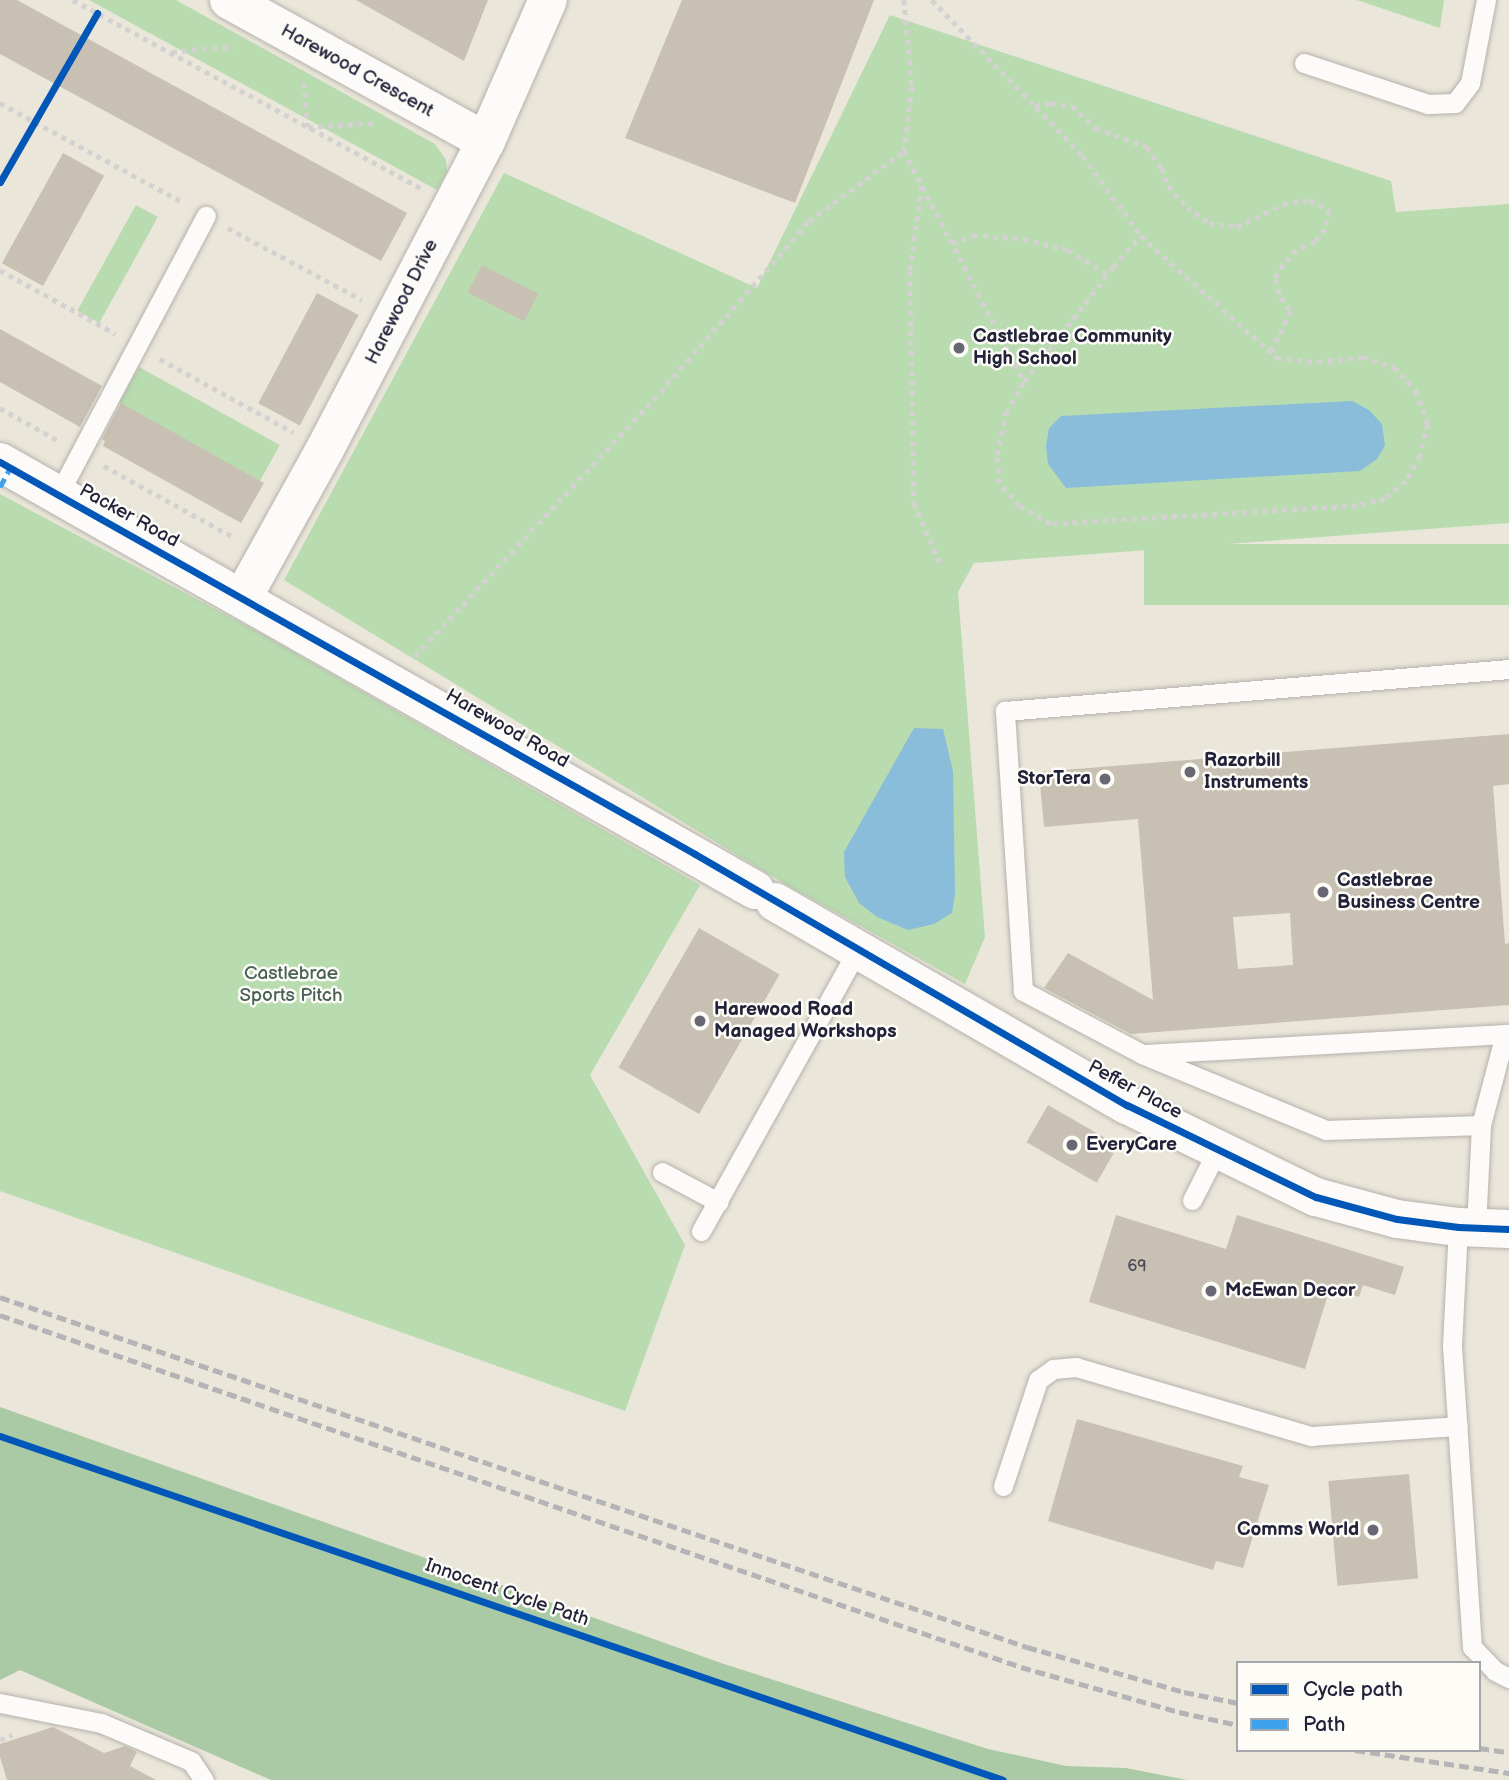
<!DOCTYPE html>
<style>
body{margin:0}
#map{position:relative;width:1509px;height:1780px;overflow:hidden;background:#ebe6da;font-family:"Balsamiq Sans",sans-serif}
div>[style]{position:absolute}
.green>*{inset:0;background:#b8dbaf;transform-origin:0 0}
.forest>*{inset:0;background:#a9caa4}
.water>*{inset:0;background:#8abdda}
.building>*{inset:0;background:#c8c0b2;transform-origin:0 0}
.path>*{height:4.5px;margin-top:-2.25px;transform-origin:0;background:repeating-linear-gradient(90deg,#d4d2d1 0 5px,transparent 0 10px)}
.roads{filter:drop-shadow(0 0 2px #b5b2ac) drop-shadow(0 0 2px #b5b2ac)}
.service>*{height:19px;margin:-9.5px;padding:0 9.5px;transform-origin:9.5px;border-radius:9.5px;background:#fcfbf9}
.minor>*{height:38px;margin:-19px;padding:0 19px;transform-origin:19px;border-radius:19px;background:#fcfbf9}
.rail>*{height:5px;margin-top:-2.5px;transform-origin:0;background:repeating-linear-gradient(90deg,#b4b3b5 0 10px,transparent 0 15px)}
.quiet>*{height:5px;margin-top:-2.5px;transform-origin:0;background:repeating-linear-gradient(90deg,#3ea2ec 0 10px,transparent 0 15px)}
.cycleway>*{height:7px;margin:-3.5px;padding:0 3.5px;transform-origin:3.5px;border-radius:3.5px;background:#0057b8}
.dots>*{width:19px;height:19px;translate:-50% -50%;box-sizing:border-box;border:4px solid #fdfcf7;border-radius:50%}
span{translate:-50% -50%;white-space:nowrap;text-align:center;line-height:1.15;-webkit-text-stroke:5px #fdfcf7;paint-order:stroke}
.number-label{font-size:16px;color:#4c4a59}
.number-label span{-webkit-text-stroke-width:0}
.street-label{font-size:19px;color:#22223b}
.poi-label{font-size:19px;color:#22223b;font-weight:700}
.left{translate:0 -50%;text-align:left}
.right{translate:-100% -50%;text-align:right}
.park-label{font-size:19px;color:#486057}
.legend{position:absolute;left:1236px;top:1661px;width:245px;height:91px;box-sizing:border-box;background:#fdfcf7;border:2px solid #a5a5ac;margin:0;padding:9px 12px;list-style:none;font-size:21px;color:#22223b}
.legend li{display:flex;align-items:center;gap:14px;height:35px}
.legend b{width:35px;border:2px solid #a5a5ac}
</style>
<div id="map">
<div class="green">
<div style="clip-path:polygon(89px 0,176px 0,435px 144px,446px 160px,447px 171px,437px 190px)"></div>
<div style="clip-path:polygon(1357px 0,1444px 0,1440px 28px)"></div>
<div style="clip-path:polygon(890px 15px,1391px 181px,1396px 212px,1509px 204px,1509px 523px,974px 563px,958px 592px,985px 937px,965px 984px,785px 884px,284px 580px,504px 173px,757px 288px)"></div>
<div style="left:136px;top:205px;width:25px;height:121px;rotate:29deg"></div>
<div style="left:139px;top:367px;width:161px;height:41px;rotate:29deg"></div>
<div style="clip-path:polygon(0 494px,262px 634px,700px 885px,590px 1075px,685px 1245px,625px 1411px,0 1191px)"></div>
<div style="left:1509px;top:544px;width:61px;height:365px;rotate:90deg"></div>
</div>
<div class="forest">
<div style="clip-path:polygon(0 1407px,721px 1663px,988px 1749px,1066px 1766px,1126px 1768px,1187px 1780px,271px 1780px,20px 1670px,0 1680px)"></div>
</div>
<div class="water">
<div style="clip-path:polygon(1352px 401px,1369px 410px,1382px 424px,1385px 446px,1377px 459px,1360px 471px,1066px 488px,1048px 464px,1046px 446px,1049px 428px,1061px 416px)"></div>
<div style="clip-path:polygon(914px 728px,943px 729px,953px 771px,955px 894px,952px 913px,934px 924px,908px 930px,877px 917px,859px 903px,845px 877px,844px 852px)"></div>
</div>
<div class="building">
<div style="clip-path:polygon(0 0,17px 0,407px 213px,381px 261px,0 54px)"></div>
<div style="clip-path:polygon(356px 0,488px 0,464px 61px)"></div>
<div style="clip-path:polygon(682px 0,874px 0,795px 203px,625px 138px)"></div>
<div style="left:63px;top:153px;width:47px;height:126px;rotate:29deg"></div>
<div style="left:482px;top:265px;width:63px;height:31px;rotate:27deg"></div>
<div style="left:317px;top:293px;width:47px;height:125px;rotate:28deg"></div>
<div style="clip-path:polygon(0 329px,102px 386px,80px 427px,0 382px)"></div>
<div style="clip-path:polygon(121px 403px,264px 483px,241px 523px,103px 446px,105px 441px,102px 439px)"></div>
<div style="clip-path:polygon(evenodd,1509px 734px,1509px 784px,1493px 786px,1505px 944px,1509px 943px,1509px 1005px,1131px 1034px,1044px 988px,1068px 953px,1153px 1000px,1138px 819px,1044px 827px,1039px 772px,1509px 734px,1290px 913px,1293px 965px,1238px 969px,1233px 917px,1290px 913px)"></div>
<div style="left:699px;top:928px;width:93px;height:161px;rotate:30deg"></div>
<div style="left:1048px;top:1105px;width:81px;height:43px;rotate:30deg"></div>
<div style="clip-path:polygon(1116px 1215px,1226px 1249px,1237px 1215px,1404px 1267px,1395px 1295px,1363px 1285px,1359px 1297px,1330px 1288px,1305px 1369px,1089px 1302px)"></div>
<div style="clip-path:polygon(1077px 1419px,1243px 1466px,1239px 1477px,1269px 1485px,1243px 1568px,1216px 1561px,1213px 1570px,1048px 1521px)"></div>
<div style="left:1409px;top:1474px;width:105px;height:81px;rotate:85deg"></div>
<div style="clip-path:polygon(53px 1727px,104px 1753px,125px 1746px,137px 1752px,130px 1766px,156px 1780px,7px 1780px,0 1757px,0 1744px)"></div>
</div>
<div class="path">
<div style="left:73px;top:0;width:396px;rotate:28.4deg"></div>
<div style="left:904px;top:0;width:87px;rotate:84.7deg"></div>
<div style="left:912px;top:87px;width:64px;rotate:97.1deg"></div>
<div style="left:904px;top:151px;width:260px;rotate:62.5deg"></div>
<div style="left:932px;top:0;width:217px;rotate:45.9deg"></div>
<div style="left:1083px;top:156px;width:99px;rotate:54.1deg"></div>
<div style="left:1141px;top:236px;width:183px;rotate:41.9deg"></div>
<div style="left:1277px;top:358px;width:41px;rotate:5.6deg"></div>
<div style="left:1318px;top:362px;width:45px;rotate:-6.3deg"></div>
<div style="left:1363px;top:357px;width:33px;rotate:18deg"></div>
<div style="left:1394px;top:367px;width:33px;rotate:47deg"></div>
<div style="left:1416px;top:391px;width:35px;rotate:70deg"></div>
<div style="left:1428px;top:424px;width:33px;rotate:104deg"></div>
<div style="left:1420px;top:456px;width:29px;rotate:119deg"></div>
<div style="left:1406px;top:481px;width:28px;rotate:139deg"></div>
<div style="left:1385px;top:499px;width:29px;rotate:166deg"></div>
<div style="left:1357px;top:506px;width:308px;rotate:176.6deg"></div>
<div style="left:1050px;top:524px;width:36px;rotate:-150deg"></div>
<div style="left:1019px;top:506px;width:30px;rotate:-131deg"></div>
<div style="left:999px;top:483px;width:28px;rotate:-94deg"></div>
<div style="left:997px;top:455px;width:43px;rotate:-77.9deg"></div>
<div style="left:1006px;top:413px;width:36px;rotate:-60deg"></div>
<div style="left:1024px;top:382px;width:145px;rotate:-52.3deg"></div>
<div style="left:1113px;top:267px;width:42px;rotate:-47.9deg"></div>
<div style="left:172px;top:52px;width:61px;rotate:-5.6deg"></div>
<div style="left:304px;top:83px;width:44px;rotate:84.8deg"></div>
<div style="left:308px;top:127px;width:66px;rotate:-3.5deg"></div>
<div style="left:0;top:103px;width:209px;rotate:28.5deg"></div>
<div style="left:1035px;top:106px;width:16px;rotate:-11deg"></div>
<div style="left:1051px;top:103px;width:21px;rotate:8deg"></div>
<div style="left:1072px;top:106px;width:33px;rotate:43deg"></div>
<div style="left:1096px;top:128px;width:54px;rotate:20.4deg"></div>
<div style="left:1147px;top:147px;width:26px;rotate:54deg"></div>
<div style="left:1162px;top:168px;width:19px;rotate:72deg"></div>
<div style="left:1168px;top:186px;width:28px;rotate:48deg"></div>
<div style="left:1187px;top:207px;width:27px;rotate:36deg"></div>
<div style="left:1209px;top:223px;width:28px;rotate:8deg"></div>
<div style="left:1237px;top:227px;width:51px;rotate:-26.6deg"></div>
<div style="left:1283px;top:204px;width:27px;rotate:-8deg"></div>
<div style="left:1310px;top:200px;width:21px;rotate:28deg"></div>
<div style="left:1329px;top:210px;width:19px;rotate:102deg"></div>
<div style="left:1325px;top:229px;width:16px;rotate:128deg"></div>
<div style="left:1315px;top:242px;width:20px;rotate:156deg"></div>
<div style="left:1297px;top:250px;width:21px;rotate:133deg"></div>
<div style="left:1283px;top:265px;width:16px;rotate:120deg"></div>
<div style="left:1275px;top:279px;width:20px;rotate:72deg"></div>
<div style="left:1281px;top:298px;width:16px;rotate:52deg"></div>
<div style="left:1291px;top:311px;width:46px;rotate:116deg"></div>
<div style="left:922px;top:186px;width:86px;rotate:98deg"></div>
<div style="left:910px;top:271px;width:232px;rotate:89deg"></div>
<div style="left:914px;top:503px;width:68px;rotate:66.5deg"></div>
<div style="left:228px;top:228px;width:152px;rotate:28.2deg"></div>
<div style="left:952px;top:243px;width:22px;rotate:-21deg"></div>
<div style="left:973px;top:235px;width:51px;rotate:4.5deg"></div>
<div style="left:1024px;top:239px;width:45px;rotate:14deg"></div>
<div style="left:1068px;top:250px;width:46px;rotate:31.6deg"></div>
<div style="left:0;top:270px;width:132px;rotate:28.9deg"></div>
<div style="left:160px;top:359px;width:152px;rotate:28.8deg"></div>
<div style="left:0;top:408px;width:65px;rotate:29.3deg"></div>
<div style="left:104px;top:466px;width:149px;rotate:28.8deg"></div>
<div style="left:415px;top:656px;width:360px;rotate:-47.1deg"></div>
<div style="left:660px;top:392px;width:227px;rotate:-48.9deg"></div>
<div style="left:809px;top:221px;width:118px;rotate:-36.4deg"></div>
<div style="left:0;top:1740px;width:13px;rotate:-23deg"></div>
</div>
<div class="roads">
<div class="service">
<div style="left:1304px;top:63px;width:131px;rotate:18.3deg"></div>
<div style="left:1428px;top:104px;width:27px;rotate:-2deg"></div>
<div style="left:1455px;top:103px;width:25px;rotate:-53deg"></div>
<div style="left:1470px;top:83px;width:85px;rotate:-79.1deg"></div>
<div style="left:58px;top:495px;width:316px;rotate:-62.1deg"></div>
<div style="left:1146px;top:1054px;width:364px;rotate:-3.2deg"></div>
<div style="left:1481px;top:1125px;width:155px;rotate:178.2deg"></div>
<div style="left:1326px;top:1130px;width:199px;rotate:-157.6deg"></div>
<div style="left:1142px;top:1054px;width:135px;rotate:-152.1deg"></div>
<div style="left:1023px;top:991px;width:281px;rotate:-93.7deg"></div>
<div style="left:1005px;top:711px;width:506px;rotate:-4.76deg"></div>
<div style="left:662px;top:1172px;width:64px;rotate:28.2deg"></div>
<div style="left:1192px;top:1200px;width:55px;rotate:-63deg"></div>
<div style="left:1458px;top:1227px;width:119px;rotate:92.9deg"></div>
<div style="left:1452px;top:1346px;width:302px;rotate:86.2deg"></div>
<div style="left:1472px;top:1647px;width:33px;rotate:46deg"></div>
<div style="left:1495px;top:1671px;width:16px;rotate:27deg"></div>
<div style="left:1476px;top:1228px;width:103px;rotate:-87.2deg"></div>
<div style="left:1481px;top:1125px;width:94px;rotate:-75.2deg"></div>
<div style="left:701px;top:1231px;width:321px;rotate:-60.9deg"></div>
<div style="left:1003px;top:1486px;width:112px;rotate:-71.7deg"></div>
<div style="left:1038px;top:1380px;width:19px;rotate:-36deg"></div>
<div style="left:1053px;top:1369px;width:23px;rotate:-5deg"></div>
<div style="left:1076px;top:1367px;width:245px;rotate:16.4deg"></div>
<div style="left:1311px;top:1436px;width:147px;rotate:-3.9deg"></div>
<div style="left:0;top:1703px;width:103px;rotate:11.2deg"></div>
<div style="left:101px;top:1723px;width:98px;rotate:22.9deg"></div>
<div style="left:191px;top:1761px;width:23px;rotate:56deg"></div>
</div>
<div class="minor">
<div style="left:229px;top:0;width:293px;rotate:28.8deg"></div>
<div style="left:0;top:462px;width:868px;rotate:29.55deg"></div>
<div style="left:243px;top:597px;width:169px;rotate:-61deg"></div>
<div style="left:325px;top:449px;width:348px;rotate:-62.4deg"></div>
<div style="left:486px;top:141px;width:154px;rotate:-66.3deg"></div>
<div style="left:775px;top:902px;width:406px;rotate:30deg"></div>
<div style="left:1127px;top:1105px;width:210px;rotate:26deg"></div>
<div style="left:1316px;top:1197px;width:84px;rotate:15.2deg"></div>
<div style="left:1397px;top:1219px;width:62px;rotate:7.5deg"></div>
<div style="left:1458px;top:1227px;width:51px;rotate:2.2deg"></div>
</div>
</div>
<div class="rail">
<div style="left:0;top:1297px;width:1085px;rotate:18.82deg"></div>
<div style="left:1027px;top:1647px;width:163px;rotate:16deg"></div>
<div style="left:1184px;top:1692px;width:55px;rotate:11.5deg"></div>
<div style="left:0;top:1315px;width:1080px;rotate:19.02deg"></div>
<div style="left:1021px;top:1667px;width:164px;rotate:15.9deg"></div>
<div style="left:1179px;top:1712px;width:60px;rotate:12.4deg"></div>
<div style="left:1479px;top:1748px;width:30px;rotate:8deg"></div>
<div style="left:1355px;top:1750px;width:156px;rotate:8.5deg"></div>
</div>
<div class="quiet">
<div style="left:0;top:487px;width:21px;rotate:-62deg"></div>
</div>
<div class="cycleway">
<div style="left:0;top:182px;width:195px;rotate:-60.1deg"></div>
<div style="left:0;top:462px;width:798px;rotate:29.42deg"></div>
<div style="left:695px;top:854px;width:500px;rotate:30.2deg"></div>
<div style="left:1127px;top:1105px;width:210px;rotate:26deg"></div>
<div style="left:1316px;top:1197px;width:84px;rotate:15.2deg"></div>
<div style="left:1397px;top:1219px;width:62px;rotate:7.5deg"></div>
<div style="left:1458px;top:1227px;width:51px;rotate:2.2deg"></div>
<div style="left:0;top:1436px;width:1060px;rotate:18.93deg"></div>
</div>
<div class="dots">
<div style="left:959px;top:348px;background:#686773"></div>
<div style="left:1190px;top:772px;background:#686773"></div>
<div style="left:1105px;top:779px;background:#686773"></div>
<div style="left:1323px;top:892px;background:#686773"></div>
<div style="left:700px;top:1021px;background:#686773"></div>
<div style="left:1072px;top:1145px;background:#686773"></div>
<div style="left:1211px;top:1291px;background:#686773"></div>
<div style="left:1373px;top:1530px;background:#686773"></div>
</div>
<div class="number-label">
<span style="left:1137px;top:1267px">69</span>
</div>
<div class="street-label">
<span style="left:357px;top:71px;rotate:29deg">Harewood Crescent</span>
<span style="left:402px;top:302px;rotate:-63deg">Harewood Drive</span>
<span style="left:129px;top:516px;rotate:29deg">Packer Road</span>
<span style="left:507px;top:729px;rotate:30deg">Harewood Road</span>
<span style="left:1135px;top:1090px;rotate:28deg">Peffer Place</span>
<span style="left:507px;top:1593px;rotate:19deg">Innocent Cycle Path</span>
</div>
<div class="poi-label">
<span class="left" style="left:973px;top:348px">Castlebrae Community<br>High School</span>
<span class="left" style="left:1204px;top:772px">Razorbill<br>Instruments</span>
<span class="right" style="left:1091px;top:779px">StorTera</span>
<span class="left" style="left:1337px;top:892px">Castlebrae<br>Business Centre</span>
<span class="left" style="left:714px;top:1021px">Harewood Road<br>Managed Workshops</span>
<span class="left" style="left:1086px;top:1145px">EveryCare</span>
<span class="left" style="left:1225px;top:1291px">McEwan Decor</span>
<span class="right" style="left:1359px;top:1530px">Comms World</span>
</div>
<div class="park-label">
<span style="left:291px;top:985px">Castlebrae<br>Sports Pitch</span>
</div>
<ul class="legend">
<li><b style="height:9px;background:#0057b8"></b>Cycle path</li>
<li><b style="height:9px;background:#3ea2ec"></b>Path</li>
</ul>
</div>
